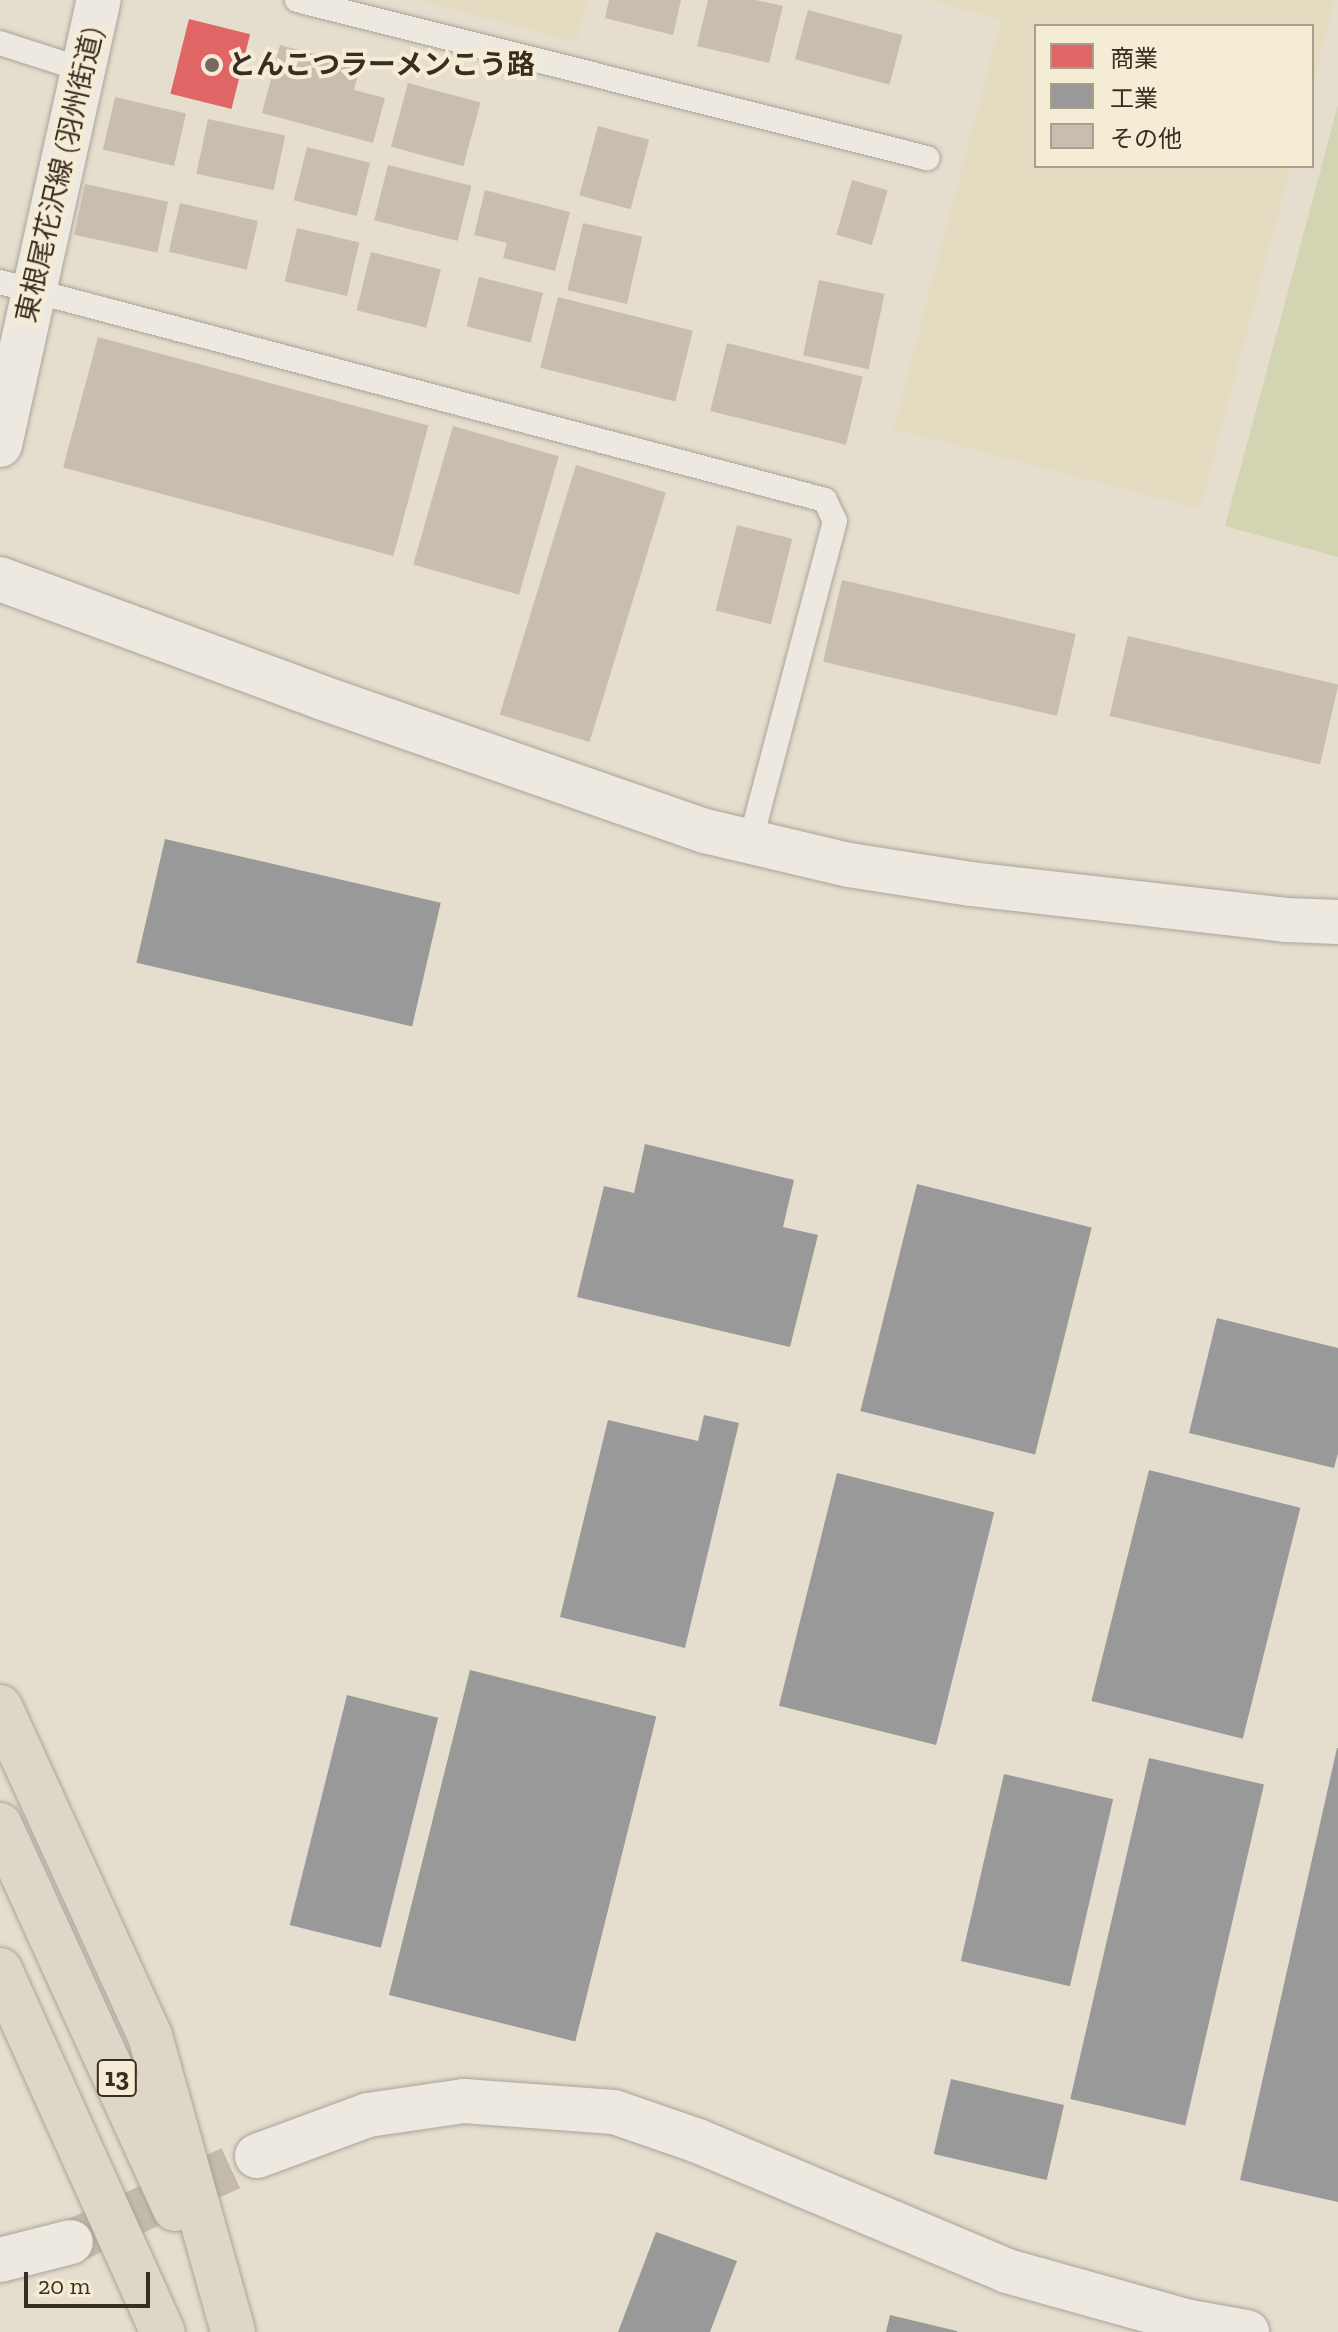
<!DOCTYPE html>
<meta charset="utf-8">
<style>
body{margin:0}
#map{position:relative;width:1338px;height:2332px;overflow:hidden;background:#e5decf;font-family:"Zilla Slab","Noto Sans JP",serif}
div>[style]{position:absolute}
.farmland>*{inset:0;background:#e4dcc0}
.green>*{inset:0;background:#d3d4b2}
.shops>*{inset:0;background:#e06666;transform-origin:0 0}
.industry>*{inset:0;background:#999;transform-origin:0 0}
.building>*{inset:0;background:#c8bdb0;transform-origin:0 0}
.minor-tunnel>*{height:44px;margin-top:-22px;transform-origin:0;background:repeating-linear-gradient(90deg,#c3baac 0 44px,transparent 0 66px)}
.roads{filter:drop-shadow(0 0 2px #aaa398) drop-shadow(0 0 2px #aaa398)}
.service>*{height:24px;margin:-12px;padding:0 12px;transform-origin:12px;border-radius:12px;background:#ede9e1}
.minor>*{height:44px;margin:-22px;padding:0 22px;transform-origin:22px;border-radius:22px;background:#ede9e1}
.secondary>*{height:44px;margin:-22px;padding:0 22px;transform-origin:22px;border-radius:22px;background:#ede9e1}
.trunk>*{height:44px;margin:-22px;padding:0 22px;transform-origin:22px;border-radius:22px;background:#ded7c9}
.dots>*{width:22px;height:22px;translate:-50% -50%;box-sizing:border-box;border:4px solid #f5ecd6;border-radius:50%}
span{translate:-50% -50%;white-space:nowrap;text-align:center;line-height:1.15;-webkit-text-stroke:8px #f5ecd6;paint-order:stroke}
.shield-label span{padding:2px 6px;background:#f5ecd6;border:2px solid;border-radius:6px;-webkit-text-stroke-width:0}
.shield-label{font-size:26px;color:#392c20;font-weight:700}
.poi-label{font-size:28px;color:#392c20;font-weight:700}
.left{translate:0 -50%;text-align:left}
.street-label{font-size:28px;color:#392c20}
.legend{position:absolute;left:1034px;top:24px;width:280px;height:144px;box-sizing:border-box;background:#f5ecd6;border:2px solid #aa9f8d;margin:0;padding:10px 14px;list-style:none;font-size:24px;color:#392c20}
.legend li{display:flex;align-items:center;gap:16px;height:40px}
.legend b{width:40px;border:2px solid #aa9f8d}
.scale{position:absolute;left:24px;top:2272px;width:126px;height:36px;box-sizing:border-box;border:4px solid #392c20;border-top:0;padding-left:10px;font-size:24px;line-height:28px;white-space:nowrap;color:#392c20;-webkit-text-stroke:6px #f5ecd6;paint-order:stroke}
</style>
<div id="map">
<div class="farmland">
<div style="clip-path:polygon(417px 0,588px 0,576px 42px)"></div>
<div style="clip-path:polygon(928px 0,1335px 0,1312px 86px,1312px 26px,1036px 26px,1036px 166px,1291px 166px,1200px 509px,893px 429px,1001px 20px)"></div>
</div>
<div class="green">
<div style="clip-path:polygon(1338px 105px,1338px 557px,1225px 526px)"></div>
</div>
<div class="shops">
<div style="left:189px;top:19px;width:63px;height:77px;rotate:14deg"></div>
</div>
<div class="industry">
<div style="left:165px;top:839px;width:283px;height:127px;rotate:13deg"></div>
<div style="clip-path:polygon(645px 1144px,794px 1180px,783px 1227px,818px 1235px,790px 1347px,577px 1297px,604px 1186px,634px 1193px)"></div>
<div style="left:917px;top:1184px;width:180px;height:234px;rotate:14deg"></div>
<div style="clip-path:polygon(1217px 1318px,1338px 1348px,1338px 1453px,1334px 1468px,1189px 1433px)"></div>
<div style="clip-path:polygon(704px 1415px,739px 1423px,685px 1648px,560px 1617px,608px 1420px,698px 1441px)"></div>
<div style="left:1149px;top:1470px;width:156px;height:238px;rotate:14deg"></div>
<div style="left:837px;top:1473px;width:162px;height:240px;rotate:14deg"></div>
<div style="left:470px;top:1670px;width:192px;height:335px;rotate:14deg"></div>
<div style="left:347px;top:1695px;width:94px;height:237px;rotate:14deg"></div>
<div style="clip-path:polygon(1337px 1748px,1338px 1748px,1338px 2202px,1240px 2180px)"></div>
<div style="left:1149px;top:1758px;width:118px;height:350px;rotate:13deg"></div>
<div style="left:1004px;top:1774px;width:112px;height:192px;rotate:13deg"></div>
<div style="left:951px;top:2079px;width:116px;height:77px;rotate:13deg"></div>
<div style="clip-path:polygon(656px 2232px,737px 2261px,710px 2332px,618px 2332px)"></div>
<div style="clip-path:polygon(890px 2315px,957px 2331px,957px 2332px,886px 2332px)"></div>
</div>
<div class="building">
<div style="clip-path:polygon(609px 0,681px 0,673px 35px,605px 18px)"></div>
<div style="clip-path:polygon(708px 0,756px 0,783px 6px,769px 63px,697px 46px)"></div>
<div style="left:808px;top:10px;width:98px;height:51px;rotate:15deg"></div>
<div style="clip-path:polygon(280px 45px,360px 67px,354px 90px,385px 98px,373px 143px,262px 113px)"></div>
<div style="left:408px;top:83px;width:75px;height:66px;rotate:15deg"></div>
<div style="left:115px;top:97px;width:73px;height:54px;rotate:13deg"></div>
<div style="left:208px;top:119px;width:79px;height:56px;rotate:12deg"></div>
<div style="left:598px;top:126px;width:53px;height:72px;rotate:15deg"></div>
<div style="left:307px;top:147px;width:65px;height:55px;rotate:14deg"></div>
<div style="left:388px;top:165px;width:86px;height:57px;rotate:14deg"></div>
<div style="left:852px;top:180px;width:37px;height:57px;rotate:16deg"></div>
<div style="left:85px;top:184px;width:85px;height:52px;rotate:12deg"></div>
<div style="clip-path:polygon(485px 190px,570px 212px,555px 271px,503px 258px,507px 243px,474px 235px)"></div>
<div style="left:180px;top:203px;width:80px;height:50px;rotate:13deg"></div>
<div style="left:583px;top:223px;width:61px;height:69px;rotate:13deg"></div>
<div style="left:297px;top:228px;width:64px;height:55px;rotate:13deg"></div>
<div style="left:371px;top:252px;width:72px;height:60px;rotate:14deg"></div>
<div style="left:479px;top:277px;width:66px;height:51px;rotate:14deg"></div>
<div style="left:819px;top:280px;width:67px;height:77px;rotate:12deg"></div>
<div style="left:558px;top:297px;width:139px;height:73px;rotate:14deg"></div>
<div style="left:98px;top:337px;width:342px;height:135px;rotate:15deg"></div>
<div style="left:727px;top:343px;width:140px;height:70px;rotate:14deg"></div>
<div style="left:453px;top:426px;width:110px;height:144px;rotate:16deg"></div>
<div style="left:576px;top:465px;width:94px;height:261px;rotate:17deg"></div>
<div style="left:737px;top:525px;width:57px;height:88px;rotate:14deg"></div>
<div style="left:842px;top:580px;width:240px;height:84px;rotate:13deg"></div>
<div style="left:1128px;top:636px;width:216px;height:82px;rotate:13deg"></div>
</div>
<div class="minor-tunnel">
<div style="left:71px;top:2242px;width:205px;rotate:-24.8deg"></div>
</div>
<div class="roads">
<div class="service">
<div style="left:297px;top:0;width:650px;rotate:14.08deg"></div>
<div style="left:0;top:43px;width:88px;rotate:17.8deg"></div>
<div style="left:0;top:282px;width:853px;rotate:14.8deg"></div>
<div style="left:825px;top:500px;width:23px;rotate:65deg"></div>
<div style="left:835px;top:521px;width:332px;rotate:104.8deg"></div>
</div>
<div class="minor">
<div style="left:0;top:579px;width:341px;rotate:20.2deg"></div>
<div style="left:320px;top:697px;width:408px;rotate:19.2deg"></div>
<div style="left:705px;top:831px;width:148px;rotate:13.3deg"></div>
<div style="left:849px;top:865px;width:123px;rotate:8.9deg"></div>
<div style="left:971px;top:884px;width:317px;rotate:6.5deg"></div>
<div style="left:1286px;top:920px;width:52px;rotate:2.2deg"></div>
<div style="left:257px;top:2156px;width:118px;rotate:-20.3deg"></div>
<div style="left:368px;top:2115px;width:97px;rotate:-8.3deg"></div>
<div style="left:464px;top:2101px;width:150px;rotate:4.2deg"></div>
<div style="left:614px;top:2112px;width:89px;rotate:19deg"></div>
<div style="left:698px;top:2141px;width:335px;rotate:22.8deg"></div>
<div style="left:1007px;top:2271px;width:190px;rotate:15.6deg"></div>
<div style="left:1190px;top:2322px;width:58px;rotate:10deg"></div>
<div style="left:0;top:2260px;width:73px;rotate:-14.2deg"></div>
</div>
<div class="secondary">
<div style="left:0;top:445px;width:456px;rotate:-77.5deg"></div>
</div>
<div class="trunk">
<div style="left:0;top:1707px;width:362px;rotate:65.5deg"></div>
<div style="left:150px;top:2036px;width:307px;rotate:74.3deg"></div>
<div style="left:0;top:1825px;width:422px;rotate:65.5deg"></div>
<div style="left:0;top:1970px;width:397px;rotate:65.8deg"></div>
</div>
</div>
<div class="dots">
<div style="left:212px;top:65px;background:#756a5d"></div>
</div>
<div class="shield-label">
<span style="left:117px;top:2078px">13</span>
</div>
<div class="poi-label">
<span class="left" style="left:228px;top:65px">とんこつラーメンこう路</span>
</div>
<div class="street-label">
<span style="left:60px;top:175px;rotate:-77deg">東根尾花沢線 (羽州街道)</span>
</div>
<ul class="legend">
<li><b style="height:22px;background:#e06666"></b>商業</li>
<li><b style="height:22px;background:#999"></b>工業</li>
<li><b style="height:22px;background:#c8bdb0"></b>その他</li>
</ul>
<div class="scale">20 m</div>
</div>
